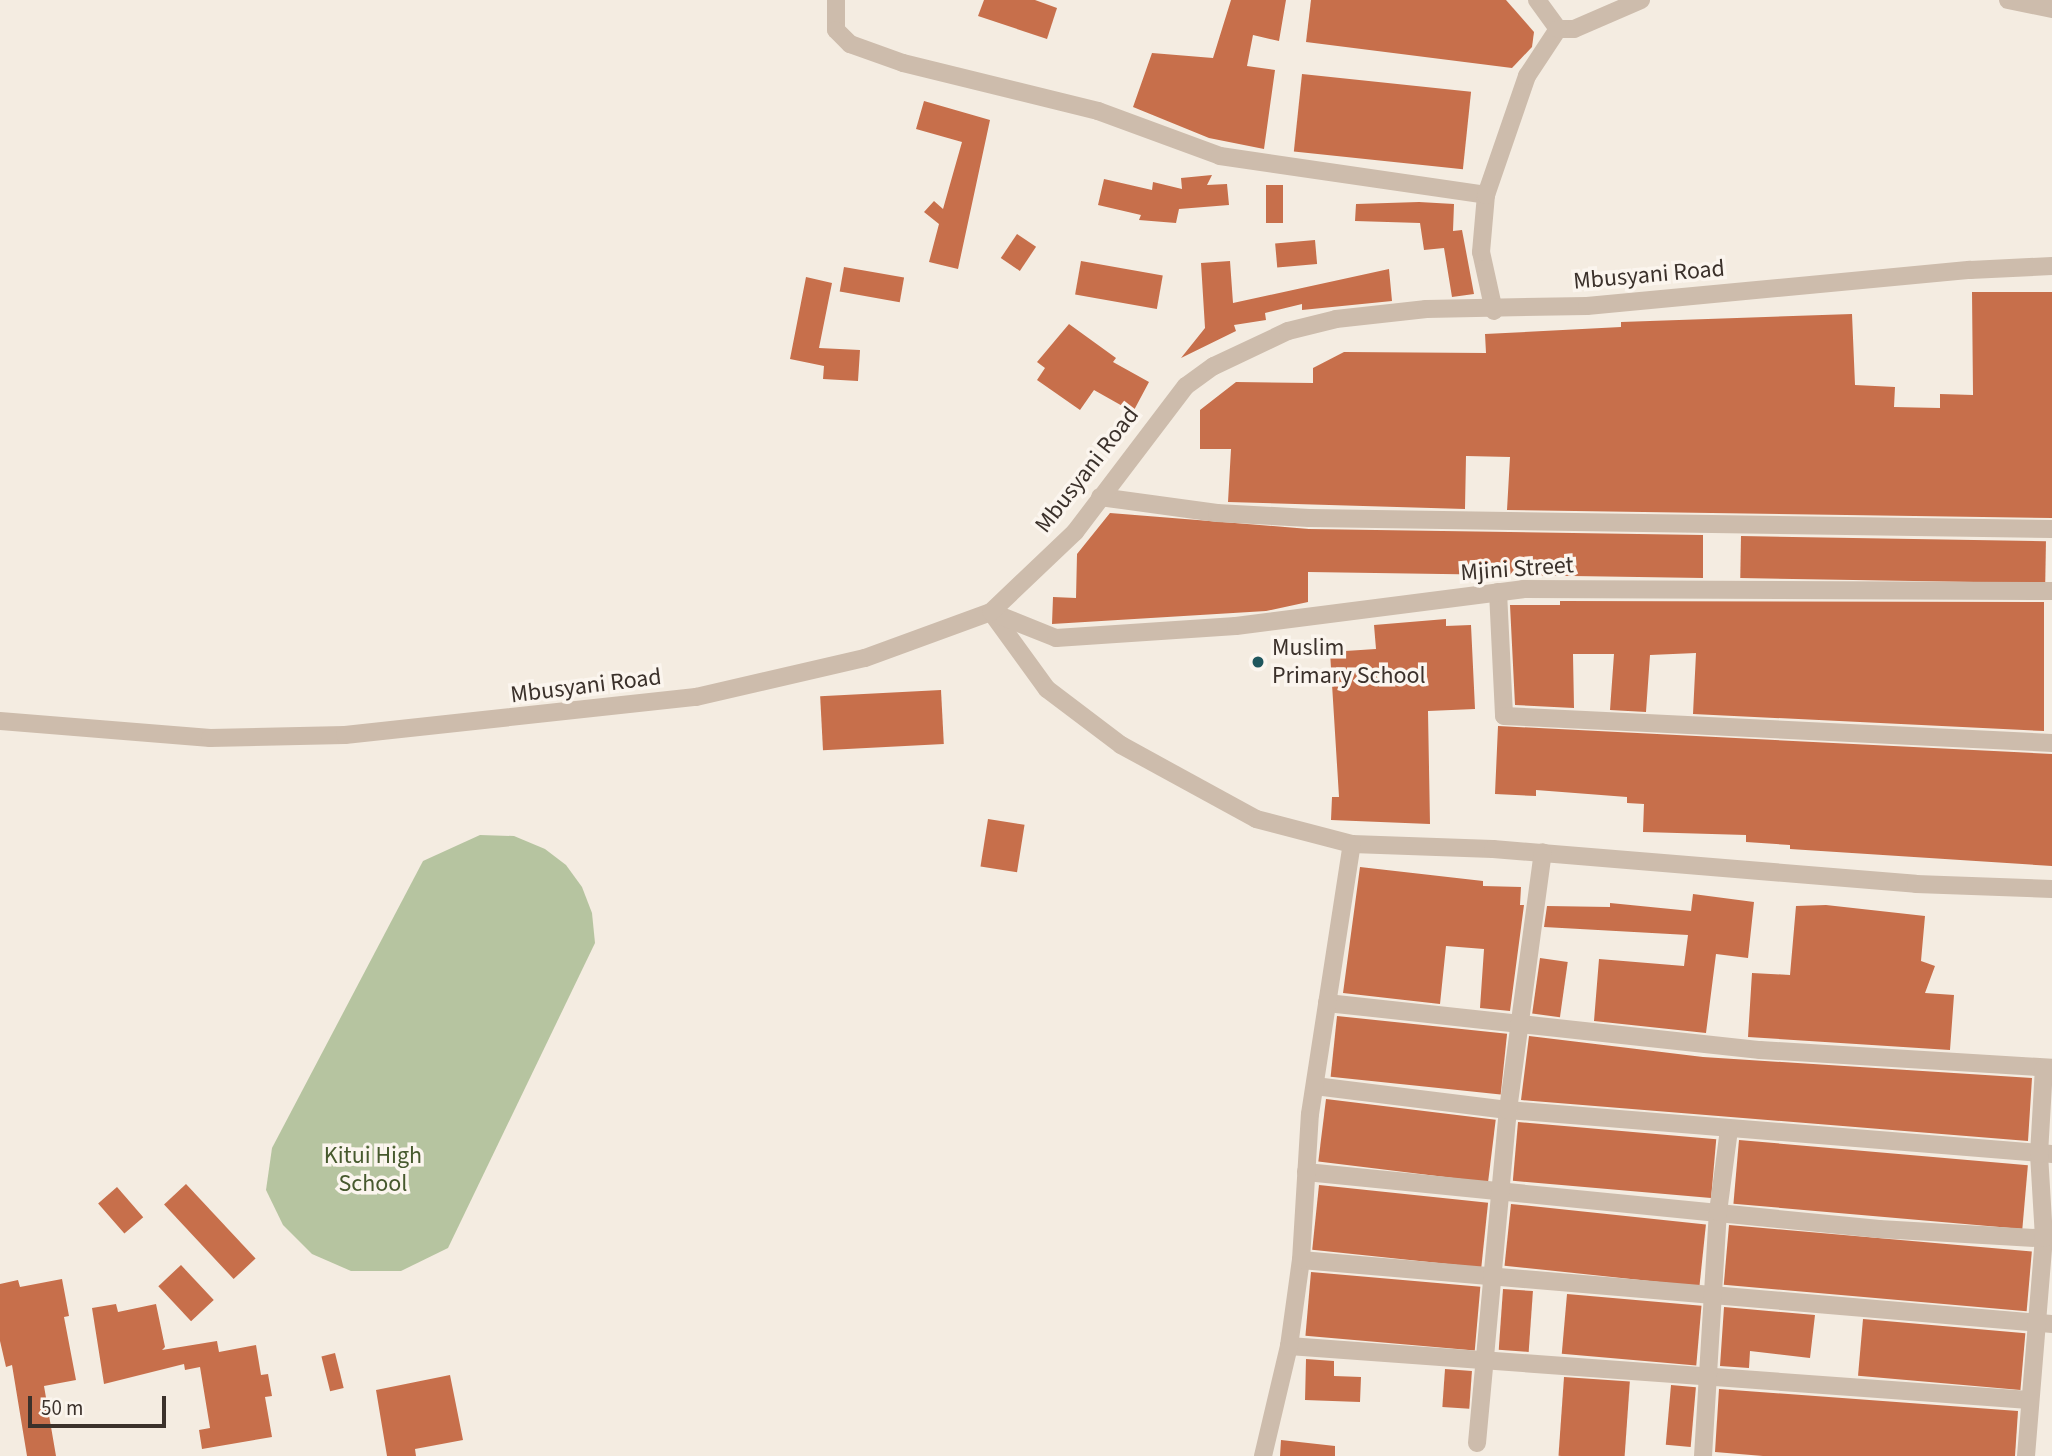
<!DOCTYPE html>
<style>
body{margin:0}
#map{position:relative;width:2052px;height:1456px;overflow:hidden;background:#f4ece1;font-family:"Source Sans 3",sans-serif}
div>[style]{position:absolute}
.green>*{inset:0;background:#b6c4a0}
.building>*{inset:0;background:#c76f4b;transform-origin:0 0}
.minor>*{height:18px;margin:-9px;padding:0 9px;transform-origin:9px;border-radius:9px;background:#cdbcac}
.tertiary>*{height:18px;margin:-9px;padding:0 9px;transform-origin:9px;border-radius:9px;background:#cdbcac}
.dots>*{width:19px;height:19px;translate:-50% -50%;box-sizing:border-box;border:4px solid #fbf5ee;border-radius:50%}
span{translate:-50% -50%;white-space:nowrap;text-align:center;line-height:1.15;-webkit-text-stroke:7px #fbf5ee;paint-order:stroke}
.street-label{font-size:24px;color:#3b312b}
.poi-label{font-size:24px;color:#3b312b}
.left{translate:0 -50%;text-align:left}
.park-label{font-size:24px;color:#47592e}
.scale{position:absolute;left:28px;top:1396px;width:138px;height:32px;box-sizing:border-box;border:4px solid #3b312b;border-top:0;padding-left:9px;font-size:21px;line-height:24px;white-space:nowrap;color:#3b312b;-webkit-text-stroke:5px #fbf5ee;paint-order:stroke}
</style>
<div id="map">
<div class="green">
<div style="clip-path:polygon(480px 835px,514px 836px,545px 849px,566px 865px,582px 887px,592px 913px,595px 943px,448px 1248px,401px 1271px,351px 1271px,312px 1254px,283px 1225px,266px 1190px,272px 1148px,423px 861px)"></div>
</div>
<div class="building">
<div style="clip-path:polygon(984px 0,1035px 0,1057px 8px,1047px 39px,978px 16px)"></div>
<div style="clip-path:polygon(1231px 0,1286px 0,1279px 41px,1253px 35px,1247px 66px,1275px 70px,1264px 149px,1209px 138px,1133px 107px,1152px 53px,1213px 58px)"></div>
<div style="clip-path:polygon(1311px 0,1506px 0,1534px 32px,1532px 47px,1512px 68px,1306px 42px)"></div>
<div style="left:1302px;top:74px;width:170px;height:78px;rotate:6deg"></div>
<div style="clip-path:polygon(924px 101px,990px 120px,958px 269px,929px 262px,939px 224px,924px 212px,934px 201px,943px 209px,962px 142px,916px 129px)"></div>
<div style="clip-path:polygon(1212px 175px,1207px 185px,1227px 184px,1229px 205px,1179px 209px,1176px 223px,1139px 220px,1141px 215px,1098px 205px,1104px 179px,1152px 190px,1153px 182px,1182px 189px,1181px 178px)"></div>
<div style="left:1266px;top:185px;width:17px;height:38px"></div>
<div style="clip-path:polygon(1419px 202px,1454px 204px,1453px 231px,1462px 230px,1474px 294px,1452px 297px,1444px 248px,1424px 250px,1420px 223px,1355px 221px,1356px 204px)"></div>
<div style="left:1017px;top:234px;width:23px;height:29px;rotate:34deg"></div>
<div style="left:1315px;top:240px;width:24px;height:40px;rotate:85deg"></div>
<div style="left:1081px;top:261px;width:83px;height:34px;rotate:10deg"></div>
<div style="clip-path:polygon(1230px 261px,1233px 303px,1389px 269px,1392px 301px,1302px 310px,1302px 304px,1265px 313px,1266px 320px,1234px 325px,1236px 331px,1181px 358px,1205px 328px,1201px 263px)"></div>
<div style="left:844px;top:267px;width:61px;height:25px;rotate:10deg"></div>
<div style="clip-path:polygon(806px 277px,832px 283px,819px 348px,860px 350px,858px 381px,823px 379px,824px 366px,790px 359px)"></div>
<div style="clip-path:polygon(1972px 292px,2052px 292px,2052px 518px,1507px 510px,1510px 457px,1466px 456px,1465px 509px,1228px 502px,1231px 449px,1200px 449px,1200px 410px,1236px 382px,1313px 383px,1313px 368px,1344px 352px,1486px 353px,1485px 334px,1621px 327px,1621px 322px,1852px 314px,1855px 385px,1895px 387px,1894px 407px,1940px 408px,1940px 394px,1973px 395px)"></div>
<div style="clip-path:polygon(1069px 324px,1116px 358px,1113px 362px,1149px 382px,1133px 412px,1094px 390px,1080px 410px,1037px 380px,1045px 368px,1037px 362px)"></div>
<div style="clip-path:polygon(1110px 513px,1309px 529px,1703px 535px,1703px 578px,1308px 572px,1308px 602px,1266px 611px,1052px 624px,1053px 597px,1076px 598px,1077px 554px)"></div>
<div style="left:1741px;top:536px;width:305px;height:42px;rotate:1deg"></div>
<div style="clip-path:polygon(1560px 601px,2044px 602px,2044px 731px,1693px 714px,1696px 653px,1650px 655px,1646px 712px,1610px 710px,1614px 654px,1573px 654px,1574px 708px,1515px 705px,1510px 605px,1560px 605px)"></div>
<div style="clip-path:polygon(1446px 619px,1446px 626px,1471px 625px,1475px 709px,1428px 711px,1430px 824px,1331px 820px,1332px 797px,1339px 797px,1330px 652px,1376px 649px,1374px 625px)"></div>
<div style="left:941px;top:690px;width:54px;height:121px;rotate:87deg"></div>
<div style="clip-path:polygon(1498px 726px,2052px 754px,2052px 866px,1790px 849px,1790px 845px,1746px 842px,1746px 835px,1643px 832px,1644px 804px,1627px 803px,1627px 797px,1536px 790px,1536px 796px,1495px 794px)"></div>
<div style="left:988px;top:819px;width:37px;height:48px;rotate:9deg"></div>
<div style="clip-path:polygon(1360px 867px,1483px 881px,1483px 886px,1521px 887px,1520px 905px,1524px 905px,1510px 1011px,1480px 1008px,1484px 949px,1446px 946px,1440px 1004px,1343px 993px)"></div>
<div style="clip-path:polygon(1693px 894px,1754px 902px,1748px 958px,1716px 954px,1706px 1033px,1594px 1021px,1599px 959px,1684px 966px,1688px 935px,1544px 927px,1547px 906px,1610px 907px,1610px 903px,1691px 911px)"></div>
<div style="clip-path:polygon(1826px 905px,1925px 916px,1921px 961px,1935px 966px,1925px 993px,1954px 995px,1950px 1050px,1748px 1037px,1752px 973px,1790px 975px,1796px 906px)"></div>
<div style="left:1540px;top:958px;width:28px;height:56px;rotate:8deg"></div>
<div style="left:1337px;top:1016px;width:171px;height:61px;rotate:6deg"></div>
<div style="clip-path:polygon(1529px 1036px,1703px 1057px,2032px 1078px,2028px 1141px,1521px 1100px)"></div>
<div style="left:1326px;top:1099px;width:171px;height:63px;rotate:7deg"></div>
<div style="left:1518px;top:1122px;width:199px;height:59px;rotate:5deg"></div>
<div style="left:1739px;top:1140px;width:290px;height:64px;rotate:5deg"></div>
<div style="left:186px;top:1184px;width:102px;height:30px;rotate:47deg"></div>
<div style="left:1319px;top:1185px;width:170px;height:65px;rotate:6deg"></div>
<div style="left:117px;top:1187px;width:40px;height:25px;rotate:49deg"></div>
<div style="left:1511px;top:1204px;width:196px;height:62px;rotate:6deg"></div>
<div style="left:1729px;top:1225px;width:304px;height:60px;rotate:5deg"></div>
<div style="left:181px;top:1265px;width:48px;height:31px;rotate:47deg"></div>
<div style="left:1311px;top:1272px;width:170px;height:64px;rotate:5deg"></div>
<div style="clip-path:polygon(62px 1279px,69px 1316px,64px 1317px,76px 1380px,44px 1386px,56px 1456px,27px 1456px,12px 1365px,6px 1367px,0 1341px,0 1284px,18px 1280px,20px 1287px)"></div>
<div style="left:1503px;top:1289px;width:30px;height:61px;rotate:4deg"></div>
<div style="left:1567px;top:1294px;width:135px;height:60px;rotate:5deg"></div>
<div style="clip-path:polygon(116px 1304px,118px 1312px,156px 1304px,165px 1347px,162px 1350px,217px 1341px,219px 1352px,256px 1345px,261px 1375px,268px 1374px,272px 1396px,265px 1397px,272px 1437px,202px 1449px,199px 1430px,210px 1428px,200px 1367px,185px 1370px,184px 1364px,104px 1384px,92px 1308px)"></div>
<div style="clip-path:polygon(1724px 1307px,1815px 1315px,1810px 1358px,1750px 1351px,1749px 1368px,1720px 1366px)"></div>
<div style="left:1863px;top:1319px;width:163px;height:57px;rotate:5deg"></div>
<div style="left:335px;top:1353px;width:36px;height:14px;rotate:76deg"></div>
<div style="clip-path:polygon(1306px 1359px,1334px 1361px,1334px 1376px,1361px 1377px,1360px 1402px,1305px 1400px)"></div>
<div style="left:1445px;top:1369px;width:27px;height:38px;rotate:4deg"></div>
<div style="clip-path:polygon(450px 1375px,463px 1440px,415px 1449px,416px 1456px,387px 1456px,376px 1390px)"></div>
<div style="left:1564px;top:1377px;width:66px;height:79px;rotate:4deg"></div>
<div style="left:1671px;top:1385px;width:25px;height:60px;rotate:5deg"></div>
<div style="clip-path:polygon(1719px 1389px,2018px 1411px,2015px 1456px,1763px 1456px,1715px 1452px)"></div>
<div style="clip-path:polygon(1281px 1440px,1335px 1446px,1335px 1456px,1280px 1456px)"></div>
</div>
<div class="minor">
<div style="left:836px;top:0;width:30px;rotate:90deg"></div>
<div style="left:836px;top:30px;width:20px;rotate:45deg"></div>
<div style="left:850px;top:44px;width:56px;rotate:19.7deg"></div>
<div style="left:903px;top:63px;width:201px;rotate:13.8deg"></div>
<div style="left:1098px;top:111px;width:130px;rotate:20.2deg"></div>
<div style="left:1220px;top:156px;width:269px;rotate:8.3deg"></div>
<div style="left:1537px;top:0;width:36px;rotate:54deg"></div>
<div style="left:2008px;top:0;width:45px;rotate:11.6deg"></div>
<div style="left:1494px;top:311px;width:60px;rotate:-102.4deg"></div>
<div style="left:1481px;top:252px;width:57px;rotate:-85deg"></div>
<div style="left:1486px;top:195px;width:126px;rotate:-71deg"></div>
<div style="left:1527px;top:76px;width:56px;rotate:-56.6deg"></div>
<div style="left:1558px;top:29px;width:16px"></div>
<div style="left:1574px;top:29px;width:73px;rotate:-23.4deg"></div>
<div style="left:1100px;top:497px;width:118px;rotate:7.8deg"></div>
<div style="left:1217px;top:513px;width:92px;rotate:3.1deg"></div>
<div style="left:1309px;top:518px;width:743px;rotate:0.85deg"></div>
<div style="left:1498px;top:592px;width:124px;rotate:87.2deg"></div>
<div style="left:1504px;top:716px;width:549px;rotate:2.82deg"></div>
<div style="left:991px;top:612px;width:95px;rotate:54deg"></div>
<div style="left:1047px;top:689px;width:93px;rotate:37.1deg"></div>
<div style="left:1121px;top:745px;width:154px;rotate:28.7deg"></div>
<div style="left:1256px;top:819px;width:99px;rotate:14.6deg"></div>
<div style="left:1352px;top:844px;width:141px;rotate:2deg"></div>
<div style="left:1493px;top:849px;width:424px;rotate:4.7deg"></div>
<div style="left:1916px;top:884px;width:136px;rotate:2.1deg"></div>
<div style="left:991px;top:612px;width:70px;rotate:21.8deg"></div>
<div style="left:1056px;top:638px;width:180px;rotate:-3.8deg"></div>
<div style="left:1236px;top:626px;width:289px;rotate:-7.3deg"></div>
<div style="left:1523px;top:589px;width:529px;rotate:0.22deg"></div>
<div style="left:1327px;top:1003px;width:436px;rotate:6.2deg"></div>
<div style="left:1760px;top:1050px;width:293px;rotate:3.5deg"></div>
<div style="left:1315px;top:1086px;width:194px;rotate:7.1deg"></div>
<div style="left:1508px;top:1110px;width:546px;rotate:4.62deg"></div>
<div style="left:1306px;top:1172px;width:576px;rotate:5.68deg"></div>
<div style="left:1879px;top:1229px;width:173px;rotate:3.3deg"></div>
<div style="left:1301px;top:1260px;width:754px;rotate:4.87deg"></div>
<div style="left:1289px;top:1346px;width:742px;rotate:4.17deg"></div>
<div style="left:1477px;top:1443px;width:334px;rotate:-84.7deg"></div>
<div style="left:1508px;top:1110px;width:260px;rotate:-82.3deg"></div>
<div style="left:1263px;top:1456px;width:113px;rotate:-76.7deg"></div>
<div style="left:1289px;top:1346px;width:87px;rotate:-82.1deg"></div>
<div style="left:1301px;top:1260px;width:146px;rotate:-86.5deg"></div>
<div style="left:1310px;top:1114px;width:273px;rotate:-81.2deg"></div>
<div style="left:1703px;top:1456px;width:244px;rotate:-86.5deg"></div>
<div style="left:1718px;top:1212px;width:83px;rotate:-82.4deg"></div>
<div style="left:2026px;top:1456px;width:219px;rotate:-85.3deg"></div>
<div style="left:2044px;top:1238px;width:84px;rotate:-93.4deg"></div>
<div style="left:2039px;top:1154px;width:86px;rotate:-86.7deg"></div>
</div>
<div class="tertiary">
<div style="left:0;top:721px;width:211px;rotate:4.6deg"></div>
<div style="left:210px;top:738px;width:135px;rotate:-1.3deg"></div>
<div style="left:345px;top:735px;width:353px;rotate:-6.2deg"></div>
<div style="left:696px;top:697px;width:173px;rotate:-13deg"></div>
<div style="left:865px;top:658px;width:134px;rotate:-20.1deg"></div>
<div style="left:991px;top:612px;width:116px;rotate:-43.6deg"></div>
<div style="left:1075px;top:532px;width:183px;rotate:-52.8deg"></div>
<div style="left:1186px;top:386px;width:34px;rotate:-36deg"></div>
<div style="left:1214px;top:366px;width:82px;rotate:-25.3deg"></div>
<div style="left:1288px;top:331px;width:49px;rotate:-14deg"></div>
<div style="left:1336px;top:319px;width:91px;rotate:-6.3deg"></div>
<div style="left:1426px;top:309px;width:161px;rotate:-1.1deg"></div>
<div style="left:1587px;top:306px;width:385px;rotate:-5.4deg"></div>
<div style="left:1970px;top:270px;width:82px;rotate:-2.8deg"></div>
</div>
<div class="dots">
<div style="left:1258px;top:662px;background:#1f565d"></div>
</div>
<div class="street-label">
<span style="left:1649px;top:275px;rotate:-5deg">Mbusyani Road</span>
<span style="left:1087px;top:470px;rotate:-52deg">Mbusyani Road</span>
<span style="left:1517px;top:569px;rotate:-4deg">Mjini Street</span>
<span style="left:586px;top:686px;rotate:-7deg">Mbusyani Road</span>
</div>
<div class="poi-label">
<span class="left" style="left:1272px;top:662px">Muslim<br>Primary School</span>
</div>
<div class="park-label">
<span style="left:373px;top:1170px">Kitui High<br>School</span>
</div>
<div class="scale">50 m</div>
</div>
